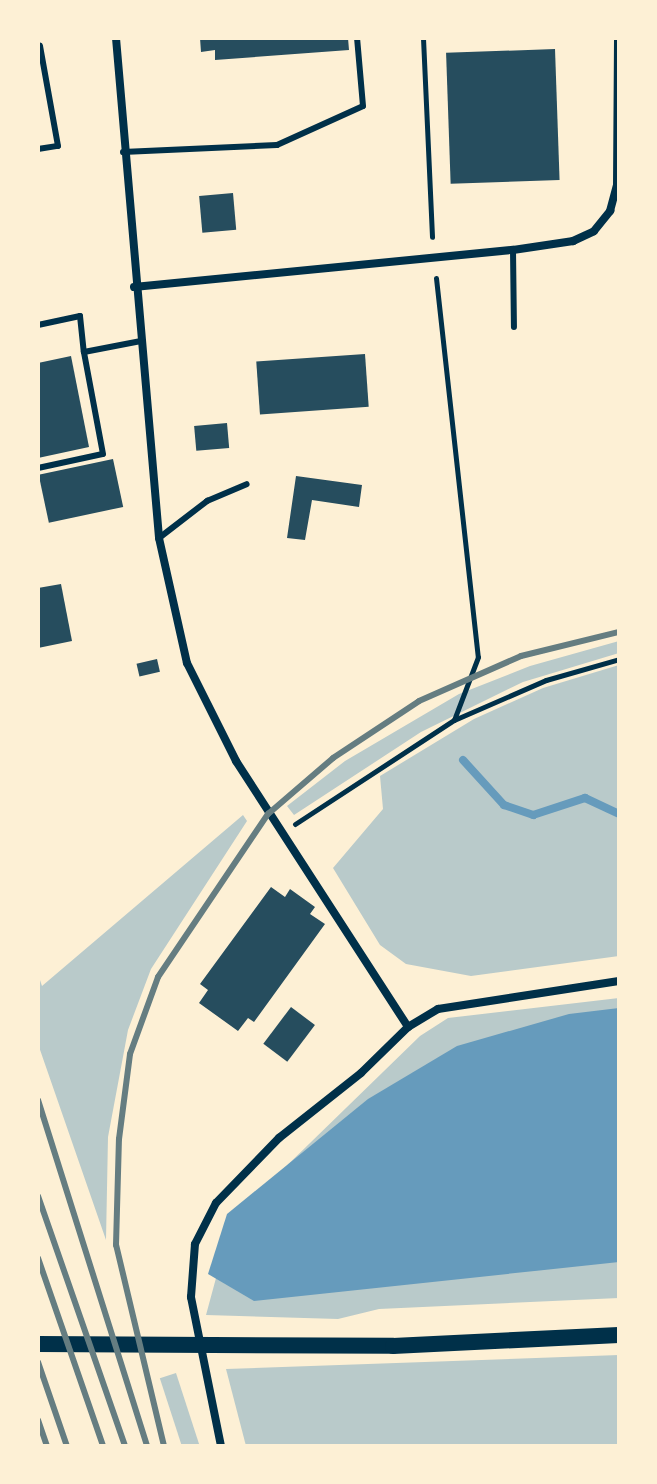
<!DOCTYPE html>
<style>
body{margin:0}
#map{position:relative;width:657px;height:1484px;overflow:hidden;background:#fdf0d5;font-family:"Noto Sans",sans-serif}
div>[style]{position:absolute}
.green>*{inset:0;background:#b9caca;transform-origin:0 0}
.water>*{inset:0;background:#669bbc}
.stream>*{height:8px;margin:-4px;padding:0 4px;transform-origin:4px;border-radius:4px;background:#669bbc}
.building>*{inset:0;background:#264d5e;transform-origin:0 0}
.path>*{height:5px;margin:-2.5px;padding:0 2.5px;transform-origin:2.5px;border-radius:2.5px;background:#003049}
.service>*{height:6px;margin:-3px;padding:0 3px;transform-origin:3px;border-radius:3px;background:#003049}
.minor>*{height:8px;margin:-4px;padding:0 4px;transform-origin:4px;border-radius:4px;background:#003049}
.secondary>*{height:16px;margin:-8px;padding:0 8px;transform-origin:8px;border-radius:8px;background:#003049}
.rail>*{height:6px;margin:-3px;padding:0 3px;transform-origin:3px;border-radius:3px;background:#657d81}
span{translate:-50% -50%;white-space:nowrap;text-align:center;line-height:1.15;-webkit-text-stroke:6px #fdf0d5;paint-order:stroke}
.frame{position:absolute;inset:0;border:40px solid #fdf0d5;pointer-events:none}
</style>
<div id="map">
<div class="green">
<div style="clip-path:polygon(619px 641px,619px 653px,523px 682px,421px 732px,294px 815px,287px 806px,345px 761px,459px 694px,530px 666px)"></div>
<div style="clip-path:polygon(619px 665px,619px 956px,471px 976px,406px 964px,380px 945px,333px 868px,383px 809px,380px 776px,474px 719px,543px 688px)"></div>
<div style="clip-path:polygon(243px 815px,247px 821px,151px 969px,128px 1030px,108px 1137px,106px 1240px,38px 1044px,38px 974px,42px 986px)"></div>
<div style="clip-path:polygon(619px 998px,619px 1298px,379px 1309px,338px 1319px,206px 1315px,232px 1219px,420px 1036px,448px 1018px)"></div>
<div style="clip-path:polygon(619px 1355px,619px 1446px,246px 1446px,226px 1369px)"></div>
<div style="left:176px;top:1373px;width:77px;height:17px;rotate:72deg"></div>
</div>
<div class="water">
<div style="clip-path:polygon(619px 1008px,619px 1262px,254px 1301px,208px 1274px,227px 1214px,368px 1099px,457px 1046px,569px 1014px)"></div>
</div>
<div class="stream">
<div style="left:463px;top:760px;width:61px;rotate:47.7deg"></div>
<div style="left:504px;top:805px;width:31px;rotate:19deg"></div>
<div style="left:533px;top:815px;width:55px;rotate:-18.1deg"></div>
<div style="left:585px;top:798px;width:38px;rotate:25deg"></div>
</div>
<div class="building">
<div style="clip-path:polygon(200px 38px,348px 38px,349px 50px,215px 60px,215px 50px,201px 52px)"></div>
<div style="left:555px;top:49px;width:131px;height:109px;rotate:88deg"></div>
<div style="left:233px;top:193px;width:37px;height:34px;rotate:85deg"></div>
<div style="left:365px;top:354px;width:53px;height:109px;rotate:86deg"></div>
<div style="clip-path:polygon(71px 356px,89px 447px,38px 458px,38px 363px)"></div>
<div style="left:227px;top:423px;width:25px;height:33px;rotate:85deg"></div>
<div style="left:113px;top:459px;width:49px;height:76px;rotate:78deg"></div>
<div style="clip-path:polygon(296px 476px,362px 485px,359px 507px,312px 500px,305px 540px,287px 538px)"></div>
<div style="clip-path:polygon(61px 584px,72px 641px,38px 648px,38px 588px)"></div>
<div style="left:157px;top:659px;width:13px;height:21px;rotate:77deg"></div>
<div style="clip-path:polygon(271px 887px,285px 897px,290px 889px,315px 907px,310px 914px,325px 924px,254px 1022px,248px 1018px,238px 1031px,199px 1003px,208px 990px,200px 984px)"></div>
<div style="left:291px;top:1007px;width:30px;height:46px;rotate:37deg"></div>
</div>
<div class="path">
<div style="left:423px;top:38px;width:199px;rotate:87.4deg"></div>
<div style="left:436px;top:278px;width:381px;rotate:83.7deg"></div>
<div style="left:478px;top:657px;width:67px;rotate:110.9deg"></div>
<div style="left:295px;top:824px;width:190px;rotate:-33.2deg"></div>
<div style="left:454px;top:720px;width:100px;rotate:-23.5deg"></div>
<div style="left:546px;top:680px;width:76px;rotate:-16deg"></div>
</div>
<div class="service">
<div style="left:38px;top:149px;width:20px;rotate:-9deg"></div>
<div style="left:58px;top:146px;width:102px;rotate:-100.2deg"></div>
<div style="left:123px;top:152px;width:154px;rotate:-2.6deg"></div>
<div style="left:277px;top:145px;width:94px;rotate:-24.4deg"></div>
<div style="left:363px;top:106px;width:68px;rotate:-95deg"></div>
<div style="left:513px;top:250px;width:77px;rotate:89.3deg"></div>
<div style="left:38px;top:325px;width:43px;rotate:-12.1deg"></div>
<div style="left:80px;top:316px;width:36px;rotate:84deg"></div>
<div style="left:84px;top:352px;width:58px;rotate:-10.9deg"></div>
<div style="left:38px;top:468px;width:66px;rotate:-12.2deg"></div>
<div style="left:103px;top:454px;width:104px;rotate:-100.6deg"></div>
<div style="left:159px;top:538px;width:61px;rotate:-37.6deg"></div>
<div style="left:207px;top:501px;width:43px;rotate:-23deg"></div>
</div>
<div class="minor">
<div style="left:116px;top:38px;width:502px;rotate:85.08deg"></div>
<div style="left:159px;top:538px;width:128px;rotate:77.4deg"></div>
<div style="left:187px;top:663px;width:110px;rotate:63.4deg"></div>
<div style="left:236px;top:761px;width:317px;rotate:57.1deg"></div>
<div style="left:134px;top:287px;width:381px;rotate:-5.6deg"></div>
<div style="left:513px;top:250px;width:61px;rotate:-8.5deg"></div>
<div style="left:573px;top:241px;width:23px;rotate:-25deg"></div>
<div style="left:594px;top:231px;width:26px;rotate:-51deg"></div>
<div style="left:610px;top:211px;width:28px;rotate:-75deg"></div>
<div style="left:617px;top:184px;width:146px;rotate:-89.6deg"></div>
<div style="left:221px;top:1446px;width:152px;rotate:-101.4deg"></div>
<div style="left:191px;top:1297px;width:53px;rotate:-85.7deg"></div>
<div style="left:195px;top:1244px;width:46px;rotate:-62.9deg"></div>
<div style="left:216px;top:1203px;width:91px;rotate:-45.9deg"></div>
<div style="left:279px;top:1138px;width:105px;rotate:-38.4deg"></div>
<div style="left:361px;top:1073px;width:66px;rotate:-44.4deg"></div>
<div style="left:408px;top:1027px;width:35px;rotate:-31deg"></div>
<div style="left:438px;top:1009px;width:183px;rotate:-8.8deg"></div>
</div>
<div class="secondary">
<div style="left:38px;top:1344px;width:355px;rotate:0.3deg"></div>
<div style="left:393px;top:1346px;width:226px;rotate:-2.8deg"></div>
</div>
<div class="rail">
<div style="left:38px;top:1100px;width:363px;rotate:72.5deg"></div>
<div style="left:38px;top:1196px;width:265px;rotate:70.8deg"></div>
<div style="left:38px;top:1258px;width:199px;rotate:70.9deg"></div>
<div style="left:38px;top:1362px;width:89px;rotate:71deg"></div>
<div style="left:38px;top:1420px;width:28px;rotate:71deg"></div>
<div style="left:164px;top:1446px;width:207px;rotate:-103.4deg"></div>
<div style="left:116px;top:1245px;width:106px;rotate:-88.4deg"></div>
<div style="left:119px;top:1139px;width:86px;rotate:-82.6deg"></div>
<div style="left:130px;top:1054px;width:82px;rotate:-70deg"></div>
<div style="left:158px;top:977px;width:197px;rotate:-56deg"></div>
<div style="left:268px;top:814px;width:86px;rotate:-40.7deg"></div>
<div style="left:333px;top:758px;width:103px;rotate:-33.5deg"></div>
<div style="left:419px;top:701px;width:111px;rotate:-23.8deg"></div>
<div style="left:521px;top:656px;width:101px;rotate:-13.8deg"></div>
</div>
<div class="frame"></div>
</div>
